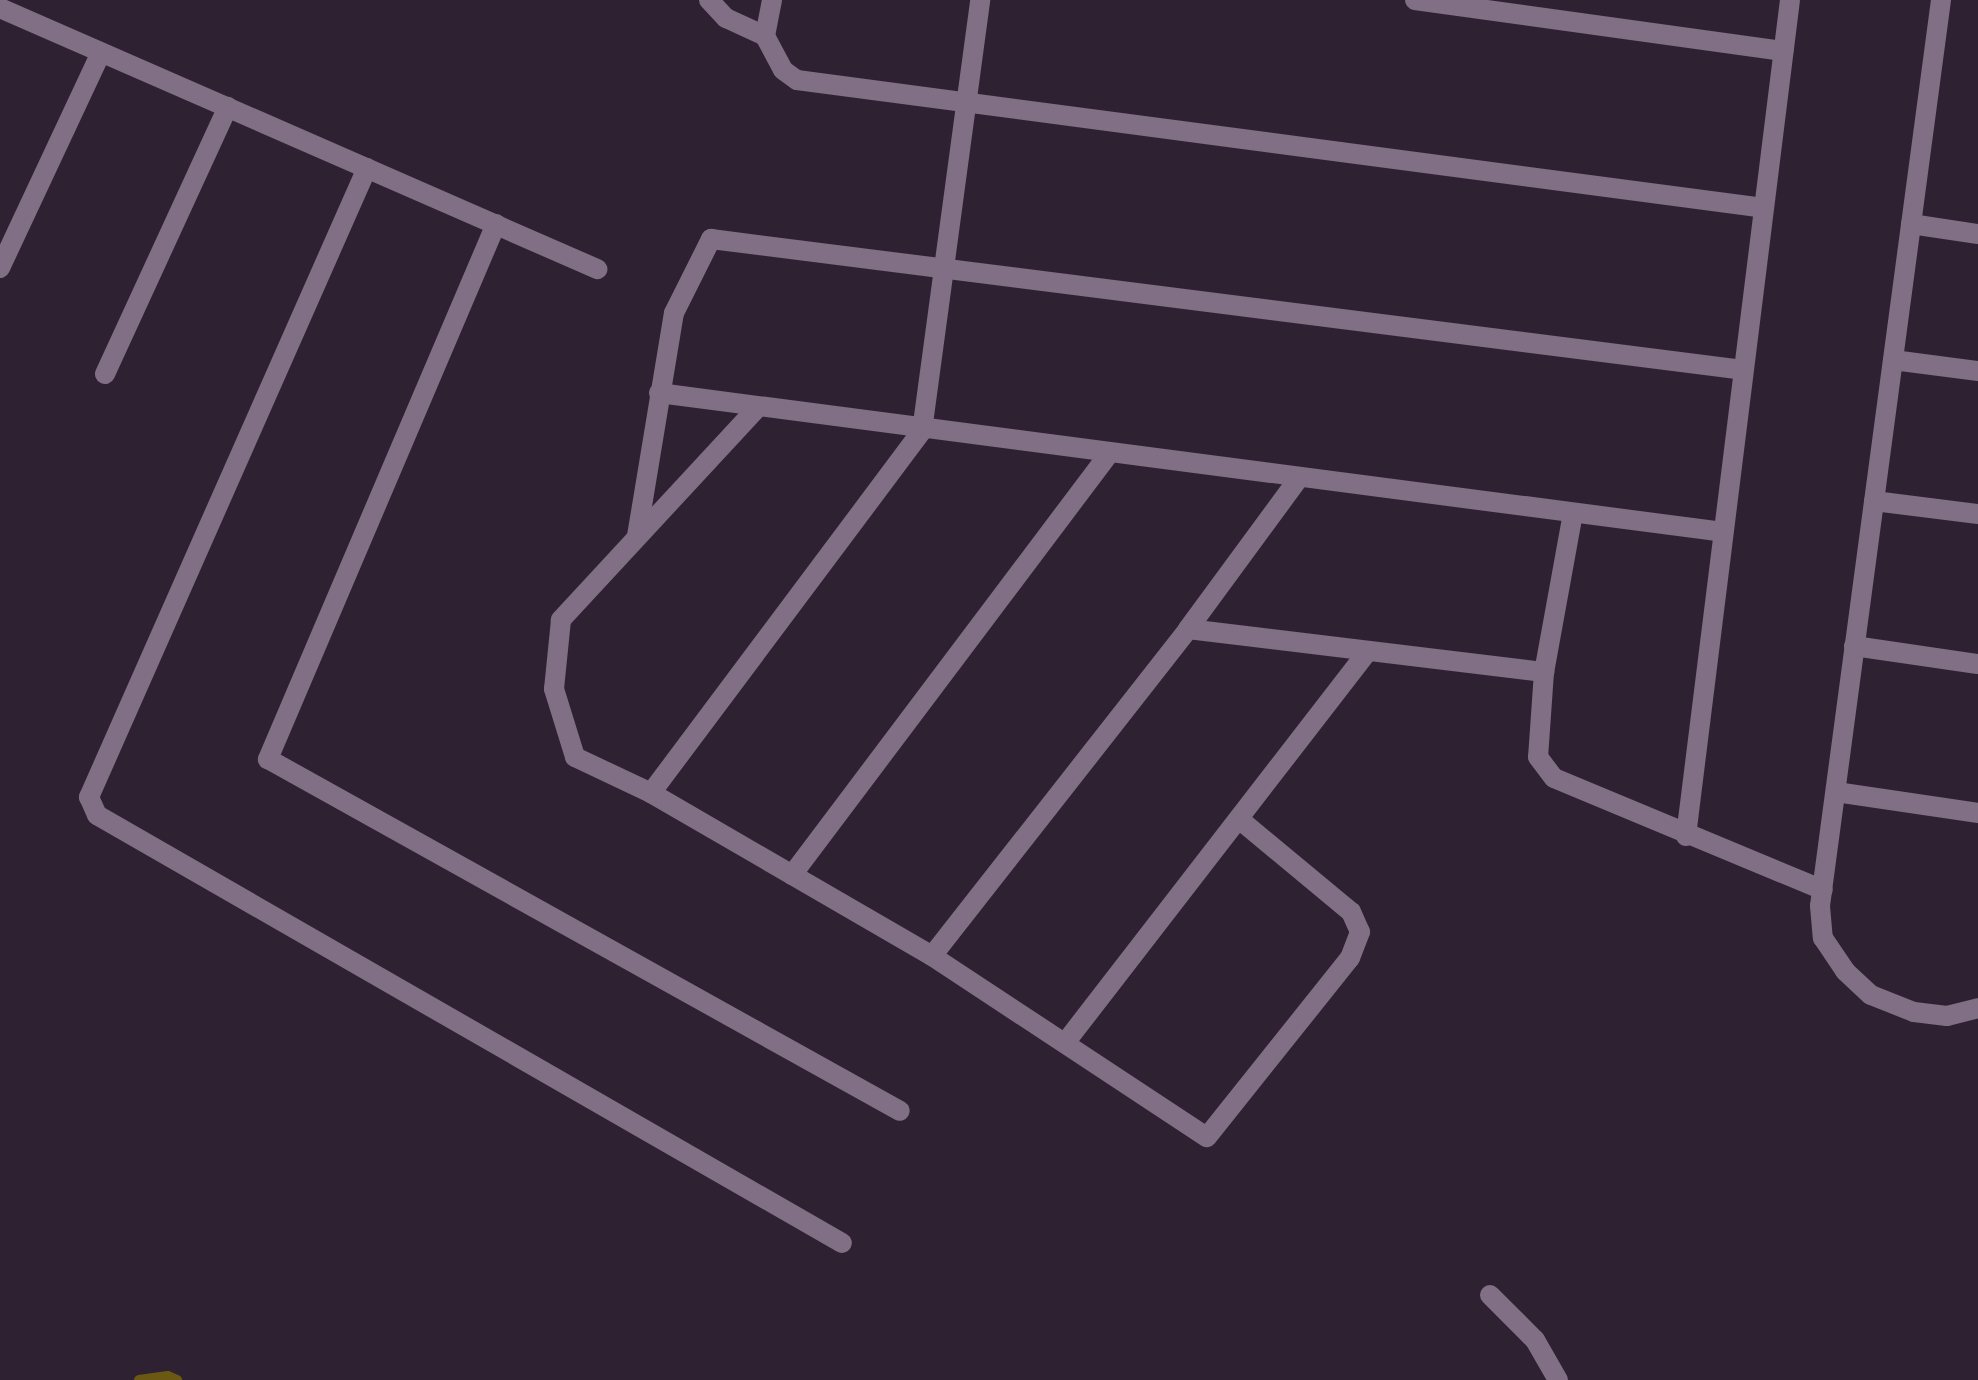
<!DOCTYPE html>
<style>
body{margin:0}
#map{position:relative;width:1978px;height:1380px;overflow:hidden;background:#2e2232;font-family:Merriweather,serif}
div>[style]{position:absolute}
.stream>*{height:10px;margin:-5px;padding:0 5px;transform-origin:5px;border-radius:5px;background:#6b5813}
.minor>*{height:20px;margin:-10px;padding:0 10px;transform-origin:10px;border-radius:10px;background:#806f85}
span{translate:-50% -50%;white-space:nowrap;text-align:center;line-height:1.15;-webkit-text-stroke:6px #2e2232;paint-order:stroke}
</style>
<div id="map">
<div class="stream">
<div style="left:139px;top:1380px;width:29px;rotate:-8deg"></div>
<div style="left:168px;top:1376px;width:10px;rotate:24deg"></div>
</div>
<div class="minor">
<div style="left:709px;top:0;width:25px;rotate:47deg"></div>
<div style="left:726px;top:18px;width:43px;rotate:24.8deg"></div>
<div style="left:772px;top:0;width:37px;rotate:101deg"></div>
<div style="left:765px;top:36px;width:38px;rotate:62deg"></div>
<div style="left:783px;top:70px;width:17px;rotate:36deg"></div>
<div style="left:797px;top:80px;width:975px;rotate:7.54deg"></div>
<div style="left:1415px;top:0;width:372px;rotate:7.9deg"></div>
<div style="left:1941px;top:0;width:914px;rotate:97.61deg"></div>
<div style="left:1820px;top:906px;width:32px;rotate:85deg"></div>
<div style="left:1823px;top:938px;width:40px;rotate:56deg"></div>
<div style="left:1845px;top:971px;width:35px;rotate:43deg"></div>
<div style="left:1871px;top:995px;width:46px;rotate:21.6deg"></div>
<div style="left:1914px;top:1012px;width:33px;rotate:7deg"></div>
<div style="left:1947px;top:1016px;width:32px;rotate:-14deg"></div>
<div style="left:0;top:8px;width:652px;rotate:23.61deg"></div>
<div style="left:367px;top:168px;width:688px;rotate:113.84deg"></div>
<div style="left:89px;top:797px;width:20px;rotate:66deg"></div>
<div style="left:97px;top:815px;width:859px;rotate:29.88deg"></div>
<div style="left:496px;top:224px;width:582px;rotate:113.08deg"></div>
<div style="left:268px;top:759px;width:723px;rotate:29.12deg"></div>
<div style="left:1911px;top:224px;width:68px;rotate:8.5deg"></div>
<div style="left:0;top:268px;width:238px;rotate:-64.9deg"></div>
<div style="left:1893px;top:360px;width:86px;rotate:7.4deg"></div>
<div style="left:105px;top:374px;width:294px;rotate:-65.3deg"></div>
<div style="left:659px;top:393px;width:1073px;rotate:7.44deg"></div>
<div style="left:757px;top:408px;width:289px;rotate:132.8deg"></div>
<div style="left:561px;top:620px;width:69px;rotate:95.8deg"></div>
<div style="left:554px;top:689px;width:71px;rotate:72.8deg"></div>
<div style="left:575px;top:757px;width:84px;rotate:25.3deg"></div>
<div style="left:651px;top:793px;width:325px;rotate:30.1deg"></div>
<div style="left:932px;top:956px;width:329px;rotate:33.4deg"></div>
<div style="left:1207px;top:1137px;width:229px;rotate:-51.4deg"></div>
<div style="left:1350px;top:958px;width:28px;rotate:-69deg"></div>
<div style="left:1360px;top:932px;width:22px;rotate:-114deg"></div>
<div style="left:1351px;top:912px;width:144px;rotate:-140.3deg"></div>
<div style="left:1874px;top:501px;width:105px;rotate:7.1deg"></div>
<div style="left:1573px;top:513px;width:162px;rotate:100.3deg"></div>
<div style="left:1544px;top:672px;width:85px;rotate:94deg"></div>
<div style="left:1538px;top:757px;width:26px;rotate:53deg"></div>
<div style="left:1554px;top:778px;width:291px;rotate:22.6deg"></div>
<div style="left:637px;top:536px;width:226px;rotate:-80.6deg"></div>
<div style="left:674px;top:313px;width:83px;rotate:-63.4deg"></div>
<div style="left:711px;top:239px;width:1040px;rotate:7.23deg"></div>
<div style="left:1188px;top:629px;width:359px;rotate:6.9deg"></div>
<div style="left:1854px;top:646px;width:125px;rotate:8.3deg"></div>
<div style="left:1836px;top:792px;width:144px;rotate:8.4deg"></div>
<div style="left:651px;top:793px;width:452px;rotate:-53.2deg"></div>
<div style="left:922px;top:431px;width:435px;rotate:-82.3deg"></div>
<div style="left:1686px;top:836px;width:842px;rotate:-82.91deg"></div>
<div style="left:792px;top:875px;width:526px;rotate:-53.04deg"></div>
<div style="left:932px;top:956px;width:415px;rotate:-51.9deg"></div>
<div style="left:1188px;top:629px;width:186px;rotate:-53.7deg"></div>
<div style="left:1065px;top:1043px;width:495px;rotate:-52.3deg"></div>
<div style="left:1490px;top:1295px;width:64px;rotate:45deg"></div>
<div style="left:1535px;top:1340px;width:46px;rotate:60.1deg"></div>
</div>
</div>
